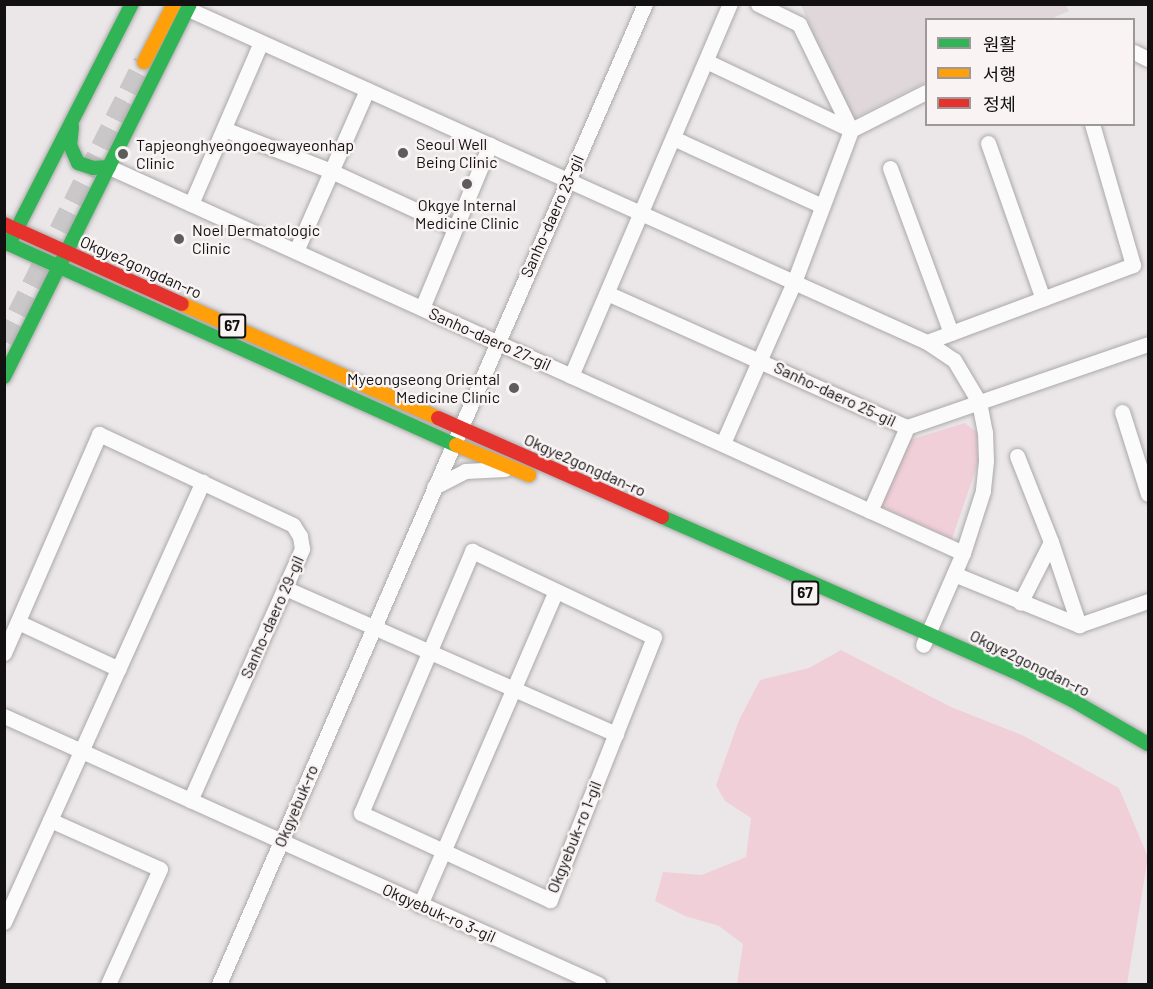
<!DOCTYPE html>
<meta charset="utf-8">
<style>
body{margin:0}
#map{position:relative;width:1153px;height:989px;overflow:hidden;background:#ebe7e8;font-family:Barlow,"Noto Sans KR",sans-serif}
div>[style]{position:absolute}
.built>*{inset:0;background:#dfd7d9}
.green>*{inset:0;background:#f1cfd8}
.secondary-tunnel>*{height:21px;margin-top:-10.5px;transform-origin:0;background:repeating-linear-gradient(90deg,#cac7c8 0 21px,transparent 0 31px)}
.roads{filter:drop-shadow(0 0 2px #aba8a9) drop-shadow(0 0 2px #aba8a9)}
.street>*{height:15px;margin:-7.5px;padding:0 7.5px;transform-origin:7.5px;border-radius:7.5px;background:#fcfbfc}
.fast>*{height:14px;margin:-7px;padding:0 7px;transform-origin:7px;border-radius:7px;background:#30b455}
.slow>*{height:14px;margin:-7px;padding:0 7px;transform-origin:7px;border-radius:7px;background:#ff9f0a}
.jam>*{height:14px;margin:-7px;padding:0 7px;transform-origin:7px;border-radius:7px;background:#e5322d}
.dots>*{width:16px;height:16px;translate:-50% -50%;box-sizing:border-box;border:3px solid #f9f3f4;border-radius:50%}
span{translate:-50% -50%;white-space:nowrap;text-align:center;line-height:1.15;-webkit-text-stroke:5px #f9f3f4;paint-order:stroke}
.shield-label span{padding:2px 4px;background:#f9f3f4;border:2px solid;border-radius:4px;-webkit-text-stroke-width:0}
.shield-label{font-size:15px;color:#121011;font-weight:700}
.poi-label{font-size:16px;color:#121011}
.left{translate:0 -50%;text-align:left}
.right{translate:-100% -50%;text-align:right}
.street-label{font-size:16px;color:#121011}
.frame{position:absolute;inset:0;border:6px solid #121011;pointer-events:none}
.legend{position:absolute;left:925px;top:18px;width:210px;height:108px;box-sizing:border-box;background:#f9f3f4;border:2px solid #9d9899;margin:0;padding:8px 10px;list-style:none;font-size:18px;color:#121011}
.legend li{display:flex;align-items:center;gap:12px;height:30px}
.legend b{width:30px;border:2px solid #9d9899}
</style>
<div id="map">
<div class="built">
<div style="clip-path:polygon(1065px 4px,1069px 11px,1051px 19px,926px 20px,926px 82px,850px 120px,801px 5px)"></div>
</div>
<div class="green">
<div style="clip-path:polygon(965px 423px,981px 436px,979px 460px,952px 539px,880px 506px,909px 440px)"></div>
<div style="clip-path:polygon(841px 650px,951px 707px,1022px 735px,1119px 788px,1148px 857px,1127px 984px,737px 984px,743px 944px,719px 926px,685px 916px,655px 901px,663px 872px,702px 875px,746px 857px,751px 818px,725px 801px,716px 785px,739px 720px,760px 680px,809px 668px)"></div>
</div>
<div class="secondary-tunnel">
<div style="left:4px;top:341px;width:312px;rotate:-63.4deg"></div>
</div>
<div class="roads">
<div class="street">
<div style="left:758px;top:4px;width:46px;rotate:26deg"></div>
<div style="left:799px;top:24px;width:118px;rotate:63.9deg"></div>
<div style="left:188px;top:9px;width:811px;rotate:24.26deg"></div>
<div style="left:927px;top:342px;width:32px;rotate:34deg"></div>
<div style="left:954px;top:360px;width:49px;rotate:59.2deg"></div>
<div style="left:979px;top:402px;width:31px;rotate:79deg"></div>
<div style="left:985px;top:432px;width:29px;rotate:88deg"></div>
<div style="left:986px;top:461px;width:30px;rotate:96deg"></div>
<div style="left:983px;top:491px;width:65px;rotate:107.9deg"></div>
<div style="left:963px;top:553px;width:100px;rotate:113.5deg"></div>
<div style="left:1134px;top:52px;width:16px;rotate:27deg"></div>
<div style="left:706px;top:61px;width:161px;rotate:25.4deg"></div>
<div style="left:224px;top:129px;width:115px;rotate:21.4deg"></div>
<div style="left:331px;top:171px;width:136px;rotate:24.7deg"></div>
<div style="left:673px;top:138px;width:164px;rotate:24.5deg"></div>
<div style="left:988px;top:143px;width:165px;rotate:70.6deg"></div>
<div style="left:109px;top:167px;width:937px;rotate:24.32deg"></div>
<div style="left:890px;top:168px;width:176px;rotate:69.7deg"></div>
<div style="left:191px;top:204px;width:176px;rotate:-66.6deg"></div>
<div style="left:296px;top:251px;width:176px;rotate:-66.2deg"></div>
<div style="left:607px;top:293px;width:329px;rotate:24.1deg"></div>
<div style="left:907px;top:427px;width:255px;rotate:-19deg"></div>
<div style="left:422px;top:308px;width:177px;rotate:-67.4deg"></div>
<div style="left:927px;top:342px;width:220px;rotate:-20.5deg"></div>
<div style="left:1133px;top:265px;width:147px;rotate:-106.2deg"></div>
<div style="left:571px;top:376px;width:405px;rotate:-66.9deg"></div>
<div style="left:1122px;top:412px;width:86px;rotate:72.4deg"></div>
<div style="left:723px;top:443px;width:176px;rotate:-66.2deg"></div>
<div style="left:794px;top:282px;width:162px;rotate:-69.4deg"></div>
<div style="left:851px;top:130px;width:84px;rotate:-26.9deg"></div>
<div style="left:1017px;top:456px;width:92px;rotate:68.4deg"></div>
<div style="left:1051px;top:542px;width:68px;rotate:116.9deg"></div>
<div style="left:434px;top:487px;width:35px;rotate:-27deg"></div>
<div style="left:465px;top:471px;width:40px;rotate:-2.9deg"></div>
<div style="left:870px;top:511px;width:92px;rotate:-66.2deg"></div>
<div style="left:1051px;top:542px;width:88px;rotate:71.4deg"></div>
<div style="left:472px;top:551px;width:201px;rotate:25.3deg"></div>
<div style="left:654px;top:637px;width:283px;rotate:111.6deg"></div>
<div style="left:550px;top:900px;width:208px;rotate:-155.3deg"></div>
<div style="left:361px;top:813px;width:285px;rotate:-67deg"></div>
<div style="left:954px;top:574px;width:135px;rotate:22.2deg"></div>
<div style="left:1079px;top:625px;width:73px;rotate:-19.2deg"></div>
<div style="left:285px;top:588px;width:362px;rotate:23.8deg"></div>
<div style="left:18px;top:622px;width:111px;rotate:25deg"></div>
<div style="left:4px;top:653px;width:239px;rotate:-66.5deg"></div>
<div style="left:99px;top:434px;width:214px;rotate:25.1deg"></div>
<div style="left:293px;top:525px;width:13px;rotate:58deg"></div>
<div style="left:300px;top:536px;width:13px;rotate:81deg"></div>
<div style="left:302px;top:549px;width:275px;rotate:114deg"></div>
<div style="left:4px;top:716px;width:652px;rotate:24.28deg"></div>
<div style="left:50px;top:820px;width:120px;rotate:24deg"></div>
<div style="left:160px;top:869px;width:126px;rotate:114.3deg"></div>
<div style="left:420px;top:905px;width:342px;rotate:-66.6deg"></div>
<div style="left:4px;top:922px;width:483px;rotate:-65.7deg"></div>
<div style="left:219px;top:984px;width:1069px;rotate:-66.51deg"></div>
</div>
<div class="fast">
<div style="left:72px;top:127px;width:18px;rotate:96deg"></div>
<div style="left:70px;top:145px;width:20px;rotate:66deg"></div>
<div style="left:78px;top:163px;width:16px;rotate:18deg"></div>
<div style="left:93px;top:168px;width:16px;rotate:-4deg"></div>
<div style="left:4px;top:242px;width:495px;rotate:24.2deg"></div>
<div style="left:9px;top:244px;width:270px;rotate:-62.9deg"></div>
<div style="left:4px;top:377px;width:417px;rotate:-63.5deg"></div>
<div style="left:662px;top:517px;width:383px;rotate:23.7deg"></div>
<div style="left:1013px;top:671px;width:66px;rotate:26.2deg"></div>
<div style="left:1072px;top:700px;width:88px;rotate:30.1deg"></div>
</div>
<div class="slow">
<div style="left:144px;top:62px;width:65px;rotate:-62.7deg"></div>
<div style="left:182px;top:304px;width:280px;rotate:24deg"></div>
<div style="left:456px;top:445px;width:79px;rotate:22.3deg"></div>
</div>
<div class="jam">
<div style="left:4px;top:224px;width:195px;rotate:24.2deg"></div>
<div style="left:438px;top:418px;width:245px;rotate:23.8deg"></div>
</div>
</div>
<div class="dots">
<div style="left:403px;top:153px;background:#5e5b5c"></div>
<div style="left:123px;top:154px;background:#5e5b5c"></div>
<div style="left:467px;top:184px;background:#5e5b5c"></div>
<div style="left:179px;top:239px;background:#5e5b5c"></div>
<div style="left:514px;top:388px;background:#5e5b5c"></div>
</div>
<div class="shield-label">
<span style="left:232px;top:326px">67</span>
<span style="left:805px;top:593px">67</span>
</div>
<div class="poi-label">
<span class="left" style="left:416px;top:153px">Seoul Well<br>Being Clinic</span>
<span class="left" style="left:136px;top:154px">Tapjeonghyeongoegwayeonhap<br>Clinic</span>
<span style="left:467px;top:214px">Okgye Internal<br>Medicine Clinic</span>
<span class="left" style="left:192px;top:239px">Noel Dermatologic<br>Clinic</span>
<span class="right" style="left:500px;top:388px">Myeongseong Oriental<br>Medicine Clinic</span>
</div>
<div class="street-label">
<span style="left:552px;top:216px;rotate:-66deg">Sanho-daero 23-gil</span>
<span style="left:141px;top:267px;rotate:24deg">Okgye2gongdan-ro</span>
<span style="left:490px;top:339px;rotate:24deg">Sanho-daero 27-gil</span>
<span style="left:835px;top:394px;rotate:25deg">Sanho-daero 25-gil</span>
<span style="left:585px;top:465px;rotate:24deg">Okgye2gongdan-ro</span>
<span style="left:272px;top:617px;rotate:-66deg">Sanho-daero 29-gil</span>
<span style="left:1030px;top:663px;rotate:26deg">Okgye2gongdan-ro</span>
<span style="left:296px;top:806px;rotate:-67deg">Okgyebuk-ro</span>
<span style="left:574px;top:837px;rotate:-68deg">Okgyebuk-ro 1-gil</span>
<span style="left:439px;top:913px;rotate:24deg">Okgyebuk-ro 3-gil</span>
</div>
<div class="frame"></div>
<ul class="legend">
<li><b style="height:8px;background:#30b455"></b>원활</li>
<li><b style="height:8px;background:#ff9f0a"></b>서행</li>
<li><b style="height:8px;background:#e5322d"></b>정체</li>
</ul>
</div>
